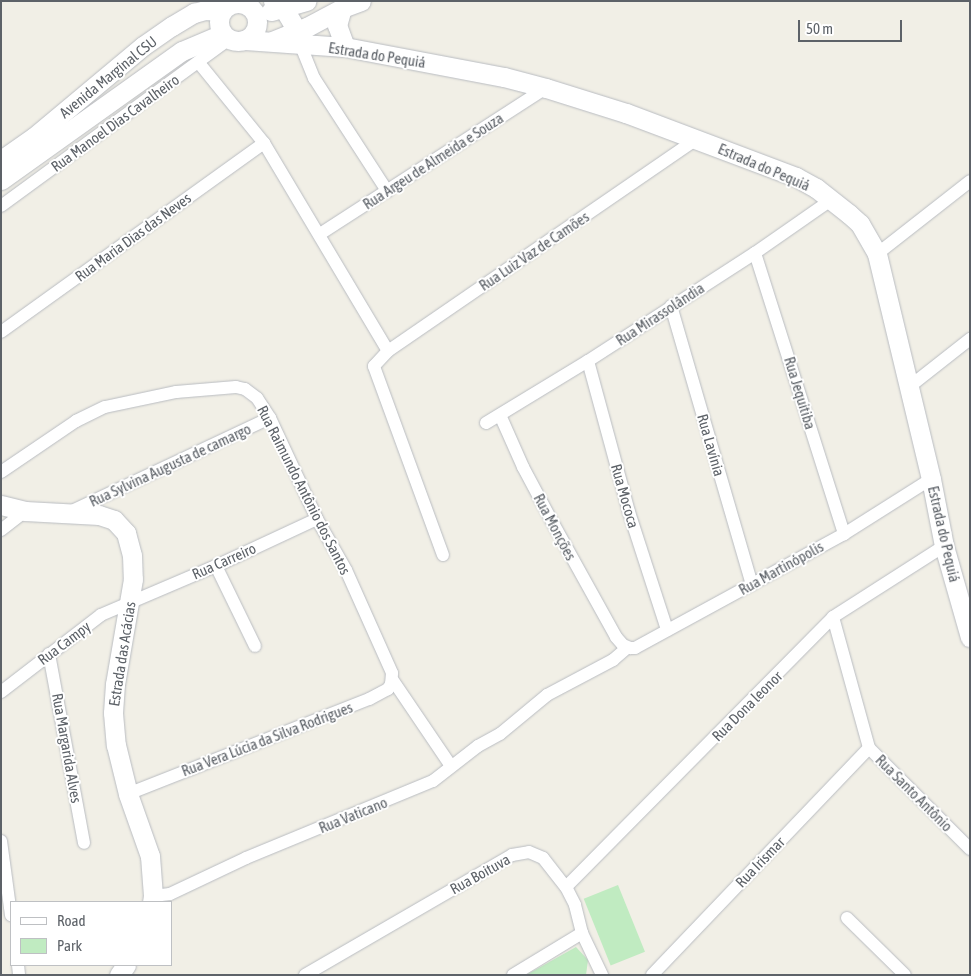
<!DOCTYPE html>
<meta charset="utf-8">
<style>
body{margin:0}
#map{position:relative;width:971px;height:976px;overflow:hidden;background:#f1efe6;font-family:"Asap Condensed",sans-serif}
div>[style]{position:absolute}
.green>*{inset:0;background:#c0ebc1;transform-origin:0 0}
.roads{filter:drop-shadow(0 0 1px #b9bcc1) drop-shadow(0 0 1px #b9bcc1)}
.street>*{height:12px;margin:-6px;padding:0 6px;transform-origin:6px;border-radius:6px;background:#fff}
.secondary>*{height:19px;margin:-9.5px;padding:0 9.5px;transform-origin:9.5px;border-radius:9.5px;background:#fff}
.secondary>.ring{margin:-9.5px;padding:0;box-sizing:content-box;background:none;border:19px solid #fff;border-radius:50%}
span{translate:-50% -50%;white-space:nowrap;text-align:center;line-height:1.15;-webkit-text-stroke:4px #fff;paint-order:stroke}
.street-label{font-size:15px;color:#5d6268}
.frame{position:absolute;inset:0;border:2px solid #5d6268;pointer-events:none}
.legend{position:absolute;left:10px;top:901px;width:162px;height:65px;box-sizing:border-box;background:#fff;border:1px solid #bec0c3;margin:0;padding:6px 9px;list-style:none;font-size:15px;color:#5d6268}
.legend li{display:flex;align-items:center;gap:10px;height:25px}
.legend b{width:25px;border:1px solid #bec0c3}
.scale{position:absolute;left:798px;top:20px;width:104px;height:22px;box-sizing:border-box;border:2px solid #5d6268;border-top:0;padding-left:6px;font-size:15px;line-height:18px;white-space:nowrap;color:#5d6268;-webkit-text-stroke:4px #fff;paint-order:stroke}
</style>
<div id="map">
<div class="green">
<div style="left:618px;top:885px;width:72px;height:37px;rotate:68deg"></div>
<div style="clip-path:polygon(576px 947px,588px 960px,586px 975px,526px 975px)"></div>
</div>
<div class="roads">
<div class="street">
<div style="left:301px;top:46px;width:35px;rotate:68deg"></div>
<div style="left:314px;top:78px;width:135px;rotate:57.1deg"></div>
<div style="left:199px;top:63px;width:103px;rotate:50.9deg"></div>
<div style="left:264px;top:143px;width:242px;rotate:59.2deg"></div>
<div style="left:1px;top:206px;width:283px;rotate:-36.2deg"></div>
<div style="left:320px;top:234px;width:269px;rotate:-32.9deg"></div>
<div style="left:755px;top:253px;width:295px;rotate:72.4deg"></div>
<div style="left:877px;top:254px;width:118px;rotate:-38.1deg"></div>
<div style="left:671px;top:306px;width:290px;rotate:73.8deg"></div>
<div style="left:1px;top:332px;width:324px;rotate:-35.7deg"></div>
<div style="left:588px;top:361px;width:156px;rotate:74.8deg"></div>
<div style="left:629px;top:512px;width:124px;rotate:72.1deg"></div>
<div style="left:909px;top:387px;width:78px;rotate:-38.2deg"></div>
<div style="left:500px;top:415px;width:57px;rotate:66.1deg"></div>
<div style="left:523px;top:467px;width:66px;rotate:61.9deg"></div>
<div style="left:554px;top:525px;width:128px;rotate:61deg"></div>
<div style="left:616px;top:637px;width:11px;rotate:49deg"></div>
<div style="left:623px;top:645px;width:8px;rotate:23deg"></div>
<div style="left:630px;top:648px;width:5px"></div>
<div style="left:635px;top:648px;width:238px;rotate:-28.6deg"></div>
<div style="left:844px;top:534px;width:103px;rotate:-32.3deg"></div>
<div style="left:486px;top:423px;width:119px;rotate:-31.3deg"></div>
<div style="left:588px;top:361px;width:199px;rotate:-32.9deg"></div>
<div style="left:755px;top:253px;width:93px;rotate:-34.9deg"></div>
<div style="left:1px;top:472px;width:91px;rotate:-34.2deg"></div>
<div style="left:76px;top:421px;width:32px;rotate:-26deg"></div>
<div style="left:105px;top:407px;width:73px;rotate:-11.9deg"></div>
<div style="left:176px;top:392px;width:60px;rotate:-4.8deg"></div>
<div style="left:236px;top:387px;width:9px;rotate:13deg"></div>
<div style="left:245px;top:389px;width:15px;rotate:37deg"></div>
<div style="left:257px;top:398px;width:24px;rotate:57deg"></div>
<div style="left:270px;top:418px;width:111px;rotate:65deg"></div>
<div style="left:317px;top:519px;width:59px;rotate:60.4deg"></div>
<div style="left:346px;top:570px;width:113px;rotate:65.9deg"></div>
<div style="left:392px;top:673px;width:11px;rotate:95deg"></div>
<div style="left:391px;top:684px;width:6px;rotate:121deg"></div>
<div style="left:388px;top:689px;width:21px;rotate:152deg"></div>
<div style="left:369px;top:699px;width:259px;rotate:158.5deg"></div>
<div style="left:70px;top:512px;width:221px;rotate:-25.2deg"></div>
<div style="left:1px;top:530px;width:31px;rotate:-38deg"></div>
<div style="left:443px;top:555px;width:201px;rotate:-110.1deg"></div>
<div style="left:374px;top:366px;width:21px;rotate:-47deg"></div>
<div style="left:388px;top:351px;width:375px;rotate:-34.5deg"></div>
<div style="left:216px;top:566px;width:89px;rotate:64deg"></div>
<div style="left:833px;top:617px;width:136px;rotate:74.6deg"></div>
<div style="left:869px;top:748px;width:143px;rotate:45deg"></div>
<div style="left:49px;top:654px;width:192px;rotate:79.5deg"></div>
<div style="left:392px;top:679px;width:105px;rotate:55.9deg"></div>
<div style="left:1px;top:692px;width:126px;rotate:-37.6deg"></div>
<div style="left:101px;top:615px;width:125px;rotate:-23.1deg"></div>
<div style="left:216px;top:566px;width:111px;rotate:-25deg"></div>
<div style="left:1px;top:841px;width:75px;rotate:82.3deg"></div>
<div style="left:566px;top:887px;width:380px;rotate:-45.3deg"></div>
<div style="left:833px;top:617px;width:132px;rotate:-32.6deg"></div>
<div style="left:153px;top:896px;width:17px;rotate:-7deg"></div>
<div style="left:170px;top:894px;width:84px;rotate:-25.3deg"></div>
<div style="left:246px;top:858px;width:202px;rotate:-22.4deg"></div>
<div style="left:433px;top:781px;width:57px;rotate:-37.9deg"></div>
<div style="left:478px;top:746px;width:25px;rotate:-29deg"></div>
<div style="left:500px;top:734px;width:61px;rotate:-39.7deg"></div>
<div style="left:547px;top:695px;width:75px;rotate:-27.9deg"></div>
<div style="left:613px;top:660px;width:18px;rotate:-41deg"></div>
<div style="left:847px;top:918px;width:81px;rotate:44.5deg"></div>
<div style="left:18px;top:965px;width:10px;rotate:84deg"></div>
<div style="left:305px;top:975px;width:239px;rotate:-30.1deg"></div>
<div style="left:512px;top:855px;width:17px;rotate:-10deg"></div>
<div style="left:529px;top:852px;width:15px;rotate:23deg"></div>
<div style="left:543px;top:858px;width:37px;rotate:52deg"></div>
<div style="left:566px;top:887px;width:20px;rotate:63deg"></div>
<div style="left:575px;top:905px;width:29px;rotate:76deg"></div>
<div style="left:582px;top:933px;width:47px;rotate:64.5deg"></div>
<div style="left:513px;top:975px;width:81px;rotate:-31.3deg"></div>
<div style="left:652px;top:975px;width:314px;rotate:-46.3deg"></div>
</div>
<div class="secondary">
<div style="left:273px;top:1px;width:14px;rotate:36deg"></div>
<div style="left:284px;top:9px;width:26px;rotate:59deg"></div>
<div style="left:297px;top:31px;width:11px;rotate:75deg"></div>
<div class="ring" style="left:219px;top:3px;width:19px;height:19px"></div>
<div style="left:342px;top:8px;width:18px;rotate:106deg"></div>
<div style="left:337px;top:25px;width:23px;rotate:70deg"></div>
<div style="left:271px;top:11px;width:37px;rotate:-16deg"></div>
<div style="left:245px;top:40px;width:100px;rotate:4deg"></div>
<div style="left:345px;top:47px;width:162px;rotate:10.7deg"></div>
<div style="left:504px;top:77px;width:43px;rotate:14.7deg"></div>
<div style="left:546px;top:88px;width:84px;rotate:17.4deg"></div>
<div style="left:626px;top:113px;width:182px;rotate:20.6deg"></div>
<div style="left:796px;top:177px;width:23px;rotate:29deg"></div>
<div style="left:816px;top:188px;width:42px;rotate:38.2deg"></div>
<div style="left:849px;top:214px;width:15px;rotate:42deg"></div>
<div style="left:860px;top:224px;width:34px;rotate:60deg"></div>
<div style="left:877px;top:254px;width:231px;rotate:76.5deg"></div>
<div style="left:931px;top:479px;width:68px;rotate:79deg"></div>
<div style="left:944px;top:546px;width:95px;rotate:74.1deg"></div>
<div style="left:272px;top:41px;width:38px;rotate:-22deg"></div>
<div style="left:307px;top:27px;width:40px;rotate:-28deg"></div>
<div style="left:342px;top:8px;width:20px;rotate:-20deg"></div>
<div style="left:1px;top:160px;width:40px;rotate:-34.9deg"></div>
<div style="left:34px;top:137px;width:142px;rotate:-39.9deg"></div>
<div style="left:143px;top:46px;width:35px;rotate:-35deg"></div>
<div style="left:172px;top:26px;width:26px;rotate:-31deg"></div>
<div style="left:194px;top:13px;width:11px;rotate:-15deg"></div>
<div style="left:205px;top:10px;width:16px;rotate:4deg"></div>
<div style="left:1px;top:180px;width:222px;rotate:-35.5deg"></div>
<div style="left:182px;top:51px;width:43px;rotate:-23deg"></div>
<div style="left:1px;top:505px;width:25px;rotate:14deg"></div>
<div style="left:25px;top:511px;width:74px;rotate:3.1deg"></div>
<div style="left:99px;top:515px;width:16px;rotate:18deg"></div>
<div style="left:114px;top:520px;width:18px;rotate:47deg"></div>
<div style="left:126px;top:533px;width:23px;rotate:75deg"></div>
<div style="left:132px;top:555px;width:24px;rotate:88deg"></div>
<div style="left:133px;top:579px;width:107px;rotate:99.7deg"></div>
<div style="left:115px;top:684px;width:29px;rotate:94deg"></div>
<div style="left:113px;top:713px;width:32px;rotate:85deg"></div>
<div style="left:116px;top:745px;width:50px;rotate:76.2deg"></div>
<div style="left:128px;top:794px;width:66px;rotate:70.5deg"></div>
<div style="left:150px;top:856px;width:40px;rotate:85.7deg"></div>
<div style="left:153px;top:896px;width:6px;rotate:99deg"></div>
<div style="left:119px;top:975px;width:12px;rotate:-55deg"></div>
</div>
</div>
<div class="street-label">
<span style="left:377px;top:55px;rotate:9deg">Estrada do Pequiá</span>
<span style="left:108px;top:77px;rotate:-39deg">Avenida Marginal CSU</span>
<span style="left:115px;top:123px;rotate:-36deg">Rua Manoel Dias Cavalheiro</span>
<span style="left:433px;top:161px;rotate:-33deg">Rua Argeu de Almeida e Souza</span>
<span style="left:764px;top:167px;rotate:23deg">Estrada do Pequiá</span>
<span style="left:133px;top:237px;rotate:-36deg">Rua Maria Dias das Neves</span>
<span style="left:534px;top:251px;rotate:-34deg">Rua Luiz Vaz de Camões</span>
<span style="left:660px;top:314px;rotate:-33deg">Rua Mirassolândia</span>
<span style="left:800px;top:393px;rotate:73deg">Rua Jequitiba</span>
<span style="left:711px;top:445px;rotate:74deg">Rua Lavínia</span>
<span style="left:170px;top:465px;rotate:-25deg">Rua Sylvina Augusta de camargo</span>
<span style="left:304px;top:490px;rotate:63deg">Rua Raimundo Antônio dos Santos</span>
<span style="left:625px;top:496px;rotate:74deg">Rua Mococa</span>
<span style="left:555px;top:527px;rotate:62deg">Rua Monções</span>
<span style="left:944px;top:534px;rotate:77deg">Estrada do Pequiá</span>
<span style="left:224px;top:561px;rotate:-24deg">Rua Carreiro</span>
<span style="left:781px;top:568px;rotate:-29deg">Rua Martinópolis</span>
<span style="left:64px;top:643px;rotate:-37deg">Rua Campy</span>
<span style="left:122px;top:654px;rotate:-81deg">Estrada das Acácias</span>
<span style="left:747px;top:706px;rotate:-45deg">Rua Dona leonor</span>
<span style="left:267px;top:739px;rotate:-21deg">Rua Vera Lúcia da Silva Rodrigues</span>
<span style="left:67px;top:748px;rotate:80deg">Rua Margarida Alves</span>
<span style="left:914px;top:793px;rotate:45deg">Rua Santo Antônio</span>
<span style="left:353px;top:815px;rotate:-22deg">Rua Vaticano</span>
<span style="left:760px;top:862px;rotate:-46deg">Rua Irismar</span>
<span style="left:480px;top:874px;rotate:-29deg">Rua Boituva</span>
</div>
<div class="frame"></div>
<ul class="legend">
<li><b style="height:6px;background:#fff"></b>Road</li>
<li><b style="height:14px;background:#c0ebc1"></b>Park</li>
</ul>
<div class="scale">50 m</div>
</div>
